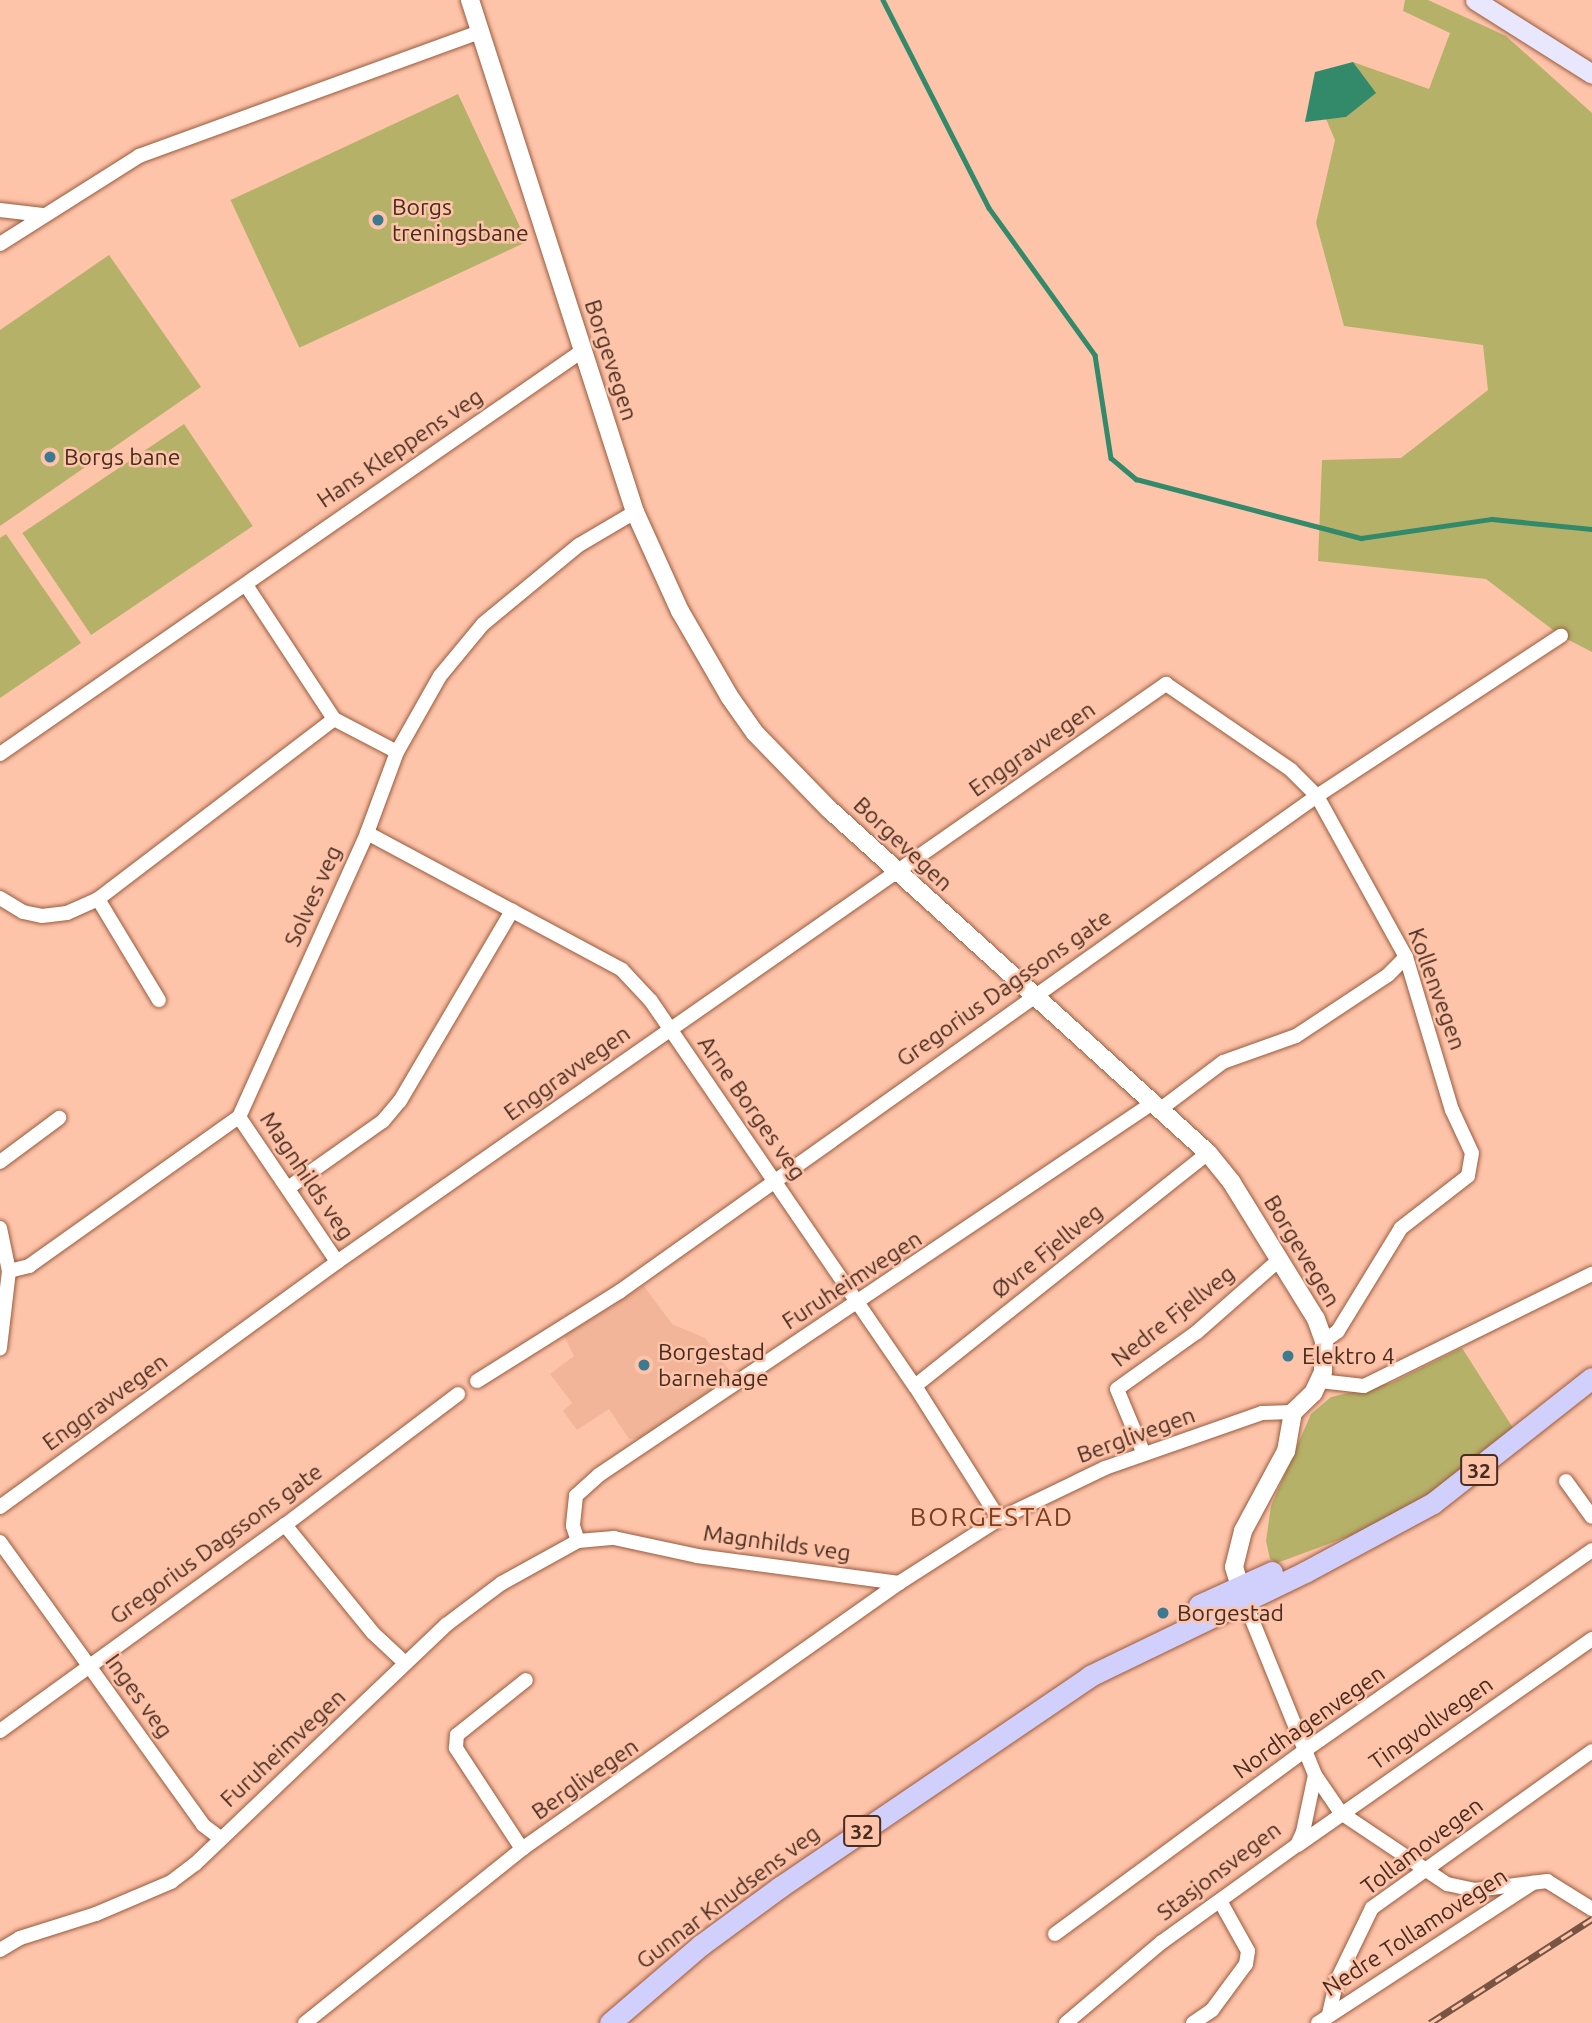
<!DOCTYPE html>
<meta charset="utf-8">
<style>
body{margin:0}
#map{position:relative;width:1592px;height:2023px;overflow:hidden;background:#fec4aa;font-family:Ubuntu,sans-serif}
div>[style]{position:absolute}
.built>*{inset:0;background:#f3b599}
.green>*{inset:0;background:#b5b169;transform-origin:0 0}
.water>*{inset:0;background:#328a6a}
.stream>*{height:4.5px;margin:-2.25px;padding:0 2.25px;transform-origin:2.25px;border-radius:2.25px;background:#328a6a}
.roads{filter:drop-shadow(0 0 2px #9a5b3d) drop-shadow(0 0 2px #9a5b3d)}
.minor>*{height:14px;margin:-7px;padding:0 7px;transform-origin:7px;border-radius:7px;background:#fff}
.tertiary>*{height:18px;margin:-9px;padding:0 9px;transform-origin:9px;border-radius:9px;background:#fff}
.secondary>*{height:19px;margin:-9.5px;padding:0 9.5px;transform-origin:9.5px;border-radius:9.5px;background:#e8e7fe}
.primary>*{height:21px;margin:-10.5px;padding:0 10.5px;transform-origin:10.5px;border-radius:10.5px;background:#d1cffc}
.rail>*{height:7px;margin-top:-3.5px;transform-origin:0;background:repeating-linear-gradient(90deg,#fec4aa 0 13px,#785443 0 26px);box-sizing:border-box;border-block:2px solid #785443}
.dots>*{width:19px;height:19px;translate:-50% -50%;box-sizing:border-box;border:4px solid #fec4aa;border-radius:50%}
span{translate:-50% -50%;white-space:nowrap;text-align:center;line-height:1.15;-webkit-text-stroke:5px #fec4aa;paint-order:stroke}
.shield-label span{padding:2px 5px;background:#fec4aa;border:2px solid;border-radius:5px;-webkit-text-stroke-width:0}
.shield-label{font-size:21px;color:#482c1f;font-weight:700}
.poi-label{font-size:23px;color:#482c1f}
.left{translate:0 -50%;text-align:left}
.street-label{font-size:23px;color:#482c1f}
.quarter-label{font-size:26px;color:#7a3e20;letter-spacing:2px}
</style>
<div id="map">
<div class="built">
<div style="clip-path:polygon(644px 1286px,672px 1324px,705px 1338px,733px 1375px,641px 1438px,629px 1439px,609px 1409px,577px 1430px,563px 1411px,572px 1403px,550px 1374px,574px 1356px,564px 1336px)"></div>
</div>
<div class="green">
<div style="clip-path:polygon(1405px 0,1428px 0,1506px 36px,1592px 113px,1592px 652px,1561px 636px,1486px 579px,1318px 561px,1322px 460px,1401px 458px,1488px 390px,1483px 345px,1344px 326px,1316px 223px,1335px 140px,1326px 119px,1346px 117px,1375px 93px,1353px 62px,1429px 89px,1450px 33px,1403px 11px)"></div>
<div style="left:458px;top:94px;width:163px;height:251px;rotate:65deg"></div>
<div style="clip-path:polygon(109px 255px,201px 387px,0 526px,0 330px)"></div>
<div style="left:184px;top:424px;width:123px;height:195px;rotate:56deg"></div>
<div style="clip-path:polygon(6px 534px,81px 643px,0 698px,0 538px)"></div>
<div style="clip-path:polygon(1462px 1348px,1515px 1431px,1439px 1488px,1369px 1529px,1277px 1563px,1270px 1559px,1266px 1541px,1271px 1506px,1311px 1414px,1331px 1397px,1391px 1383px)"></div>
</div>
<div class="water">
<div style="clip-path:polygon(1353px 62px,1376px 93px,1346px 117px,1305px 122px,1315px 72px)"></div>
</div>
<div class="stream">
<div style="left:883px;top:0;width:233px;rotate:63deg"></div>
<div style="left:989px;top:208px;width:181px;rotate:54.2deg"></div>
<div style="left:1095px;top:355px;width:104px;rotate:81.2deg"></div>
<div style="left:1111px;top:458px;width:33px;rotate:40deg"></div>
<div style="left:1136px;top:479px;width:233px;rotate:14.7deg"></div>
<div style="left:1361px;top:538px;width:132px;rotate:-8.3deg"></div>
<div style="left:1492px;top:519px;width:100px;rotate:5.7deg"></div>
</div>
<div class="roads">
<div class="minor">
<div style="left:0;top:210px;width:43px;rotate:6.6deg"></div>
<div style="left:0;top:244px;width:165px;rotate:-32.3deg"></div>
<div style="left:139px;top:156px;width:363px;rotate:-20deg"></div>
<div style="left:246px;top:585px;width:160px;rotate:56.7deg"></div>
<div style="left:334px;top:719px;width:71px;rotate:27.6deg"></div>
<div style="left:0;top:754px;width:708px;rotate:-34.7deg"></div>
<div style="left:367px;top:833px;width:289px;rotate:28.2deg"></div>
<div style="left:622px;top:970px;width:42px;rotate:46.9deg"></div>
<div style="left:651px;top:1001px;width:467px;rotate:55.6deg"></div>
<div style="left:915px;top:1386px;width:157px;rotate:57.7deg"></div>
<div style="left:0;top:898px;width:27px;rotate:31deg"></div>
<div style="left:23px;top:912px;width:19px;rotate:12deg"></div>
<div style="left:42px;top:916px;width:25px;rotate:-7deg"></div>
<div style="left:67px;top:913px;width:34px;rotate:-24deg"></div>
<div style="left:98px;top:899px;width:297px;rotate:-37.3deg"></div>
<div style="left:98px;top:899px;width:118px;rotate:58.9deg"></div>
<div style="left:1154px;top:1102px;width:669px;rotate:146.1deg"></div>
<div style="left:599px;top:1475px;width:31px;rotate:138deg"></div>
<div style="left:576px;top:1496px;width:30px;rotate:96deg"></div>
<div style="left:573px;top:1526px;width:16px;rotate:72deg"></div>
<div style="left:578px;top:1541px;width:36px;rotate:-5deg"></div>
<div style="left:614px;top:1538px;width:85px;rotate:12.2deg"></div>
<div style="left:697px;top:1556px;width:204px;rotate:7.6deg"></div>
<div style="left:899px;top:1583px;width:119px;rotate:-32.6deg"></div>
<div style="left:999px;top:1519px;width:118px;rotate:-25.7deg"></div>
<div style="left:1105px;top:1468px;width:166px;rotate:-19.3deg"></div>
<div style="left:1262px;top:1413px;width:31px;rotate:-2deg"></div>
<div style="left:1162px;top:1108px;width:76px;rotate:-37deg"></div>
<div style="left:1223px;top:1062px;width:77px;rotate:-19.6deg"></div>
<div style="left:1296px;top:1036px;width:110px;rotate:-33.5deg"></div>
<div style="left:1388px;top:975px;width:25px;rotate:-45deg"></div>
<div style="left:239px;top:1117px;width:175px;rotate:55.9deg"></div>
<div style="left:0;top:1162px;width:74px;rotate:-36.7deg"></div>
<div style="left:288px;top:1188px;width:116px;rotate:-35.2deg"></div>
<div style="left:383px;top:1121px;width:26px;rotate:-50deg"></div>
<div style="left:400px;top:1101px;width:221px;rotate:-59.5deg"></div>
<div style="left:0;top:1228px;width:44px;rotate:78.2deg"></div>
<div style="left:9px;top:1271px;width:78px;rotate:96.7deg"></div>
<div style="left:9px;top:1271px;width:21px;rotate:-14deg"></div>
<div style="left:29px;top:1266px;width:257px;rotate:-35.4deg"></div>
<div style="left:239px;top:1117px;width:312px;rotate:-65.7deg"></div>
<div style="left:367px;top:833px;width:86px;rotate:-69.7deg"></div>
<div style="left:397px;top:752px;width:87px;rotate:-60.5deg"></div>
<div style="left:440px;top:676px;width:67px;rotate:-50.4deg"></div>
<div style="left:483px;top:624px;width:124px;rotate:-39.5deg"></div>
<div style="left:579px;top:545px;width:65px;rotate:-30.5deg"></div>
<div style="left:477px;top:1381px;width:168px;rotate:-32.1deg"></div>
<div style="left:619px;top:1292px;width:856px;rotate:-35.4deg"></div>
<div style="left:1317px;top:796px;width:292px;rotate:-33.3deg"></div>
<div style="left:1320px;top:1381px;width:44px;rotate:6.5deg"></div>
<div style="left:1364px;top:1386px;width:254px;rotate:-26.2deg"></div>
<div style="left:915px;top:1386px;width:374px;rotate:-38.5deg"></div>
<div style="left:1144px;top:1454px;width:70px;rotate:-112.6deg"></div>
<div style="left:1117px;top:1389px;width:98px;rotate:-35.5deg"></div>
<div style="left:1197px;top:1332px;width:111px;rotate:-41.3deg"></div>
<div style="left:1566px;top:1481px;width:44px;rotate:54.2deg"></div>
<div style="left:0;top:1507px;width:417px;rotate:-36deg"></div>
<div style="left:337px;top:1262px;width:1011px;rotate:-34.89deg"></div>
<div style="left:1166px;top:684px;width:152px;rotate:34.5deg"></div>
<div style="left:1291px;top:770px;width:37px;rotate:45deg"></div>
<div style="left:1317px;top:796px;width:184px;rotate:61.1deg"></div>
<div style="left:1406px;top:957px;width:160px;rotate:73.3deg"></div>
<div style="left:1452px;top:1110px;width:47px;rotate:65.1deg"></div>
<div style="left:1472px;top:1153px;width:23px;rotate:100deg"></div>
<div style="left:1468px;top:1176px;width:85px;rotate:142.2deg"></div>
<div style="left:1401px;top:1228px;width:121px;rotate:121.5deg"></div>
<div style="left:1338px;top:1331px;width:17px;rotate:144deg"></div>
<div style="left:285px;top:1525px;width:139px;rotate:50.8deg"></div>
<div style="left:373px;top:1633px;width:42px;rotate:43.1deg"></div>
<div style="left:0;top:1542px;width:348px;rotate:54.3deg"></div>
<div style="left:203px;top:1825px;width:21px;rotate:37deg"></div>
<div style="left:0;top:1731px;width:352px;rotate:-35.9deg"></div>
<div style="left:285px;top:1525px;width:217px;rotate:-37.1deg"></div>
<div style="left:1315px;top:1775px;width:46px;rotate:55.6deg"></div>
<div style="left:1341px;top:1813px;width:128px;rotate:33.8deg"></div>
<div style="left:1447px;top:1884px;width:29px;rotate:12deg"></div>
<div style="left:1475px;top:1890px;width:73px;rotate:-7.1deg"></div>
<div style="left:1547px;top:1881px;width:53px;rotate:31.9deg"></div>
<div style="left:1298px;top:1845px;width:359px;rotate:-35deg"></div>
<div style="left:522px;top:1849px;width:121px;rotate:-123.2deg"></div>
<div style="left:456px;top:1748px;width:13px;rotate:-86deg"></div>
<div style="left:457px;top:1735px;width:88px;rotate:-38.6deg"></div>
<div style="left:1055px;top:1934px;width:309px;rotate:-36.3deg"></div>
<div style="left:1304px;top:1751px;width:351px;rotate:-34.9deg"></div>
<div style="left:0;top:1950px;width:23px;rotate:-31deg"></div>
<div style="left:20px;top:1938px;width:80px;rotate:-17.5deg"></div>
<div style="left:96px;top:1914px;width:82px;rotate:-23.1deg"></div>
<div style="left:171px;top:1882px;width:30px;rotate:-37deg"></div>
<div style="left:195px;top:1864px;width:347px;rotate:-43.6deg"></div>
<div style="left:446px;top:1625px;width:70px;rotate:-36.9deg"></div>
<div style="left:502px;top:1583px;width:87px;rotate:-28.9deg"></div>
<div style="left:1329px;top:2014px;width:35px;rotate:-77deg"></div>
<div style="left:1337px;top:1980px;width:80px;rotate:-64.1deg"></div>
<div style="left:1372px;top:1908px;width:270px;rotate:-35.5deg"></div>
<div style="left:305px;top:2023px;width:278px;rotate:-38.7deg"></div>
<div style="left:522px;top:1849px;width:461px;rotate:-35.2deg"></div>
<div style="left:1066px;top:2023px;width:126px;rotate:-40.2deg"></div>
<div style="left:1162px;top:1942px;width:166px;rotate:-35.7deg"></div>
<div style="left:1297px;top:1845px;width:14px;rotate:-65deg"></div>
<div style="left:1303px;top:1832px;width:58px;rotate:-78.1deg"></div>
<div style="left:1315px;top:1775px;width:189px;rotate:-112.1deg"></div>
<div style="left:1193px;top:2023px;width:23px;rotate:-34deg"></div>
<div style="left:1212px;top:2010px;width:57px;rotate:-53.5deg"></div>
<div style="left:1246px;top:1964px;width:13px;rotate:-81deg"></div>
<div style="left:1248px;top:1951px;width:57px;rotate:-119.2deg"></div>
<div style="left:1318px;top:2023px;width:257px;rotate:-33.1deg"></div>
</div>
<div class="tertiary">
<div style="left:470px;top:0;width:538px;rotate:72.14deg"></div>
<div style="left:635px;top:512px;width:109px;rotate:65.6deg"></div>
<div style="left:680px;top:611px;width:98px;rotate:60deg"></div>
<div style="left:729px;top:696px;width:45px;rotate:54.9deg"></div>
<div style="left:755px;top:733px;width:106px;rotate:45.8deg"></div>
<div style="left:829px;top:809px;width:512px;rotate:42.23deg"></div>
<div style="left:1208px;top:1153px;width:38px;rotate:51deg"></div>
<div style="left:1232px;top:1183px;width:160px;rotate:58.3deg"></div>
<div style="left:1316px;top:1319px;width:23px;rotate:70deg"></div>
<div style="left:1324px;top:1341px;width:31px;rotate:92deg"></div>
<div style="left:1323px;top:1372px;width:23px;rotate:115deg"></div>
<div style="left:1313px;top:1393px;width:28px;rotate:136deg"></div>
<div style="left:1293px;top:1412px;width:40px;rotate:100deg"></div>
<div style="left:1286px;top:1451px;width:91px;rotate:118.3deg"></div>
<div style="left:1243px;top:1531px;width:37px;rotate:104deg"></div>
<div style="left:1234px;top:1567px;width:34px;rotate:73deg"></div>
</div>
<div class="secondary">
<div style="left:1475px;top:0;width:138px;rotate:32.3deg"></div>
</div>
<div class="primary">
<div style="left:1199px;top:1605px;width:80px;rotate:-24.3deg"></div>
<div style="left:610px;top:2023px;width:120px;rotate:-40.6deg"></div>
<div style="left:701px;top:1945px;width:98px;rotate:-36.3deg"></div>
<div style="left:780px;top:1887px;width:375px;rotate:-34.2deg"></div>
<div style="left:1090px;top:1676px;width:239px;rotate:-25.8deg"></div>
<div style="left:1305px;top:1572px;width:145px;rotate:-28.3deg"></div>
<div style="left:1433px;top:1503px;width:202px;rotate:-38.2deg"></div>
</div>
</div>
<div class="rail">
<div style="left:1430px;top:2023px;width:193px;rotate:-32.7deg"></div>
</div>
<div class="dots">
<div style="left:378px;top:220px;background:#3d7990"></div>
<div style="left:50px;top:457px;background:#3d7990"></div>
<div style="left:1288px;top:1356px;background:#3d7990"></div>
<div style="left:644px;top:1365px;background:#3d7990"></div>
<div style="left:1163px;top:1613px;background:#3d7990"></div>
</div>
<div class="shield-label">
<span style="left:1479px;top:1470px">32</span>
<span style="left:862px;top:1831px">32</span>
</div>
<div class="poi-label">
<span class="left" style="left:392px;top:220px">Borgs<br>treningsbane</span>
<span class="left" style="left:64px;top:457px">Borgs bane</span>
<span class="left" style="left:658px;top:1365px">Borgestad<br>barnehage</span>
<span class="left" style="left:1302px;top:1356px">Elektro 4</span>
<span class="left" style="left:1177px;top:1613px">Borgestad</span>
</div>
<div class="street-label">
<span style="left:611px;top:360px;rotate:72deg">Borgevegen</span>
<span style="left:400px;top:448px;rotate:-34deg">Hans Kleppens veg</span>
<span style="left:1032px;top:749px;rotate:-35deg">Enggravvegen</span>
<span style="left:903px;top:844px;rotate:43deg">Borgevegen</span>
<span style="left:313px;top:896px;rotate:-66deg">Solves veg</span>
<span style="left:1004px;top:988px;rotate:-35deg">Gregorius Dagssons gate</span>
<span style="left:1437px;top:989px;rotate:70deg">Kollenvegen</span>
<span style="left:567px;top:1073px;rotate:-35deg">Enggravvegen</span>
<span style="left:752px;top:1108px;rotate:55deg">Arne Borges veg</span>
<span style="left:307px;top:1176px;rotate:56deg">Magnhilds veg</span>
<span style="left:1047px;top:1251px;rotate:-39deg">Øvre Fjellveg</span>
<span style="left:1302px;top:1251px;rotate:59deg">Borgevegen</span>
<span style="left:852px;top:1280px;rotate:-33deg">Furuheimvegen</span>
<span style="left:1173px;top:1316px;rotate:-38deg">Nedre Fjellveg</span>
<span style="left:105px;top:1402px;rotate:-36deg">Enggravvegen</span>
<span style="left:1136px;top:1435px;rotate:-20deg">Berglivegen</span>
<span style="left:777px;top:1543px;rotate:8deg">Magnhilds veg</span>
<span style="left:216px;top:1544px;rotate:-36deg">Gregorius Dagssons gate</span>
<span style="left:139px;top:1696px;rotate:54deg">Inges veg</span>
<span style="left:1309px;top:1722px;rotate:-35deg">Nordhagenvegen</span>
<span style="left:1431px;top:1723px;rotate:-35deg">Tingvollvegen</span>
<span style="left:283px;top:1748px;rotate:-43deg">Furuheimvegen</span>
<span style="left:585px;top:1779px;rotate:-35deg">Berglivegen</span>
<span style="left:1422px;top:1846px;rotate:-37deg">Tollamovegen</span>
<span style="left:1219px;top:1871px;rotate:-37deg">Stasjonsvegen</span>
<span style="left:728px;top:1897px;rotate:-37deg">Gunnar Knudsens veg</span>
<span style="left:1415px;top:1932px;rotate:-33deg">Nedre Tollamovegen</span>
</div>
<div class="quarter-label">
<span style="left:992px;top:1517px">BORGESTAD</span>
</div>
</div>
